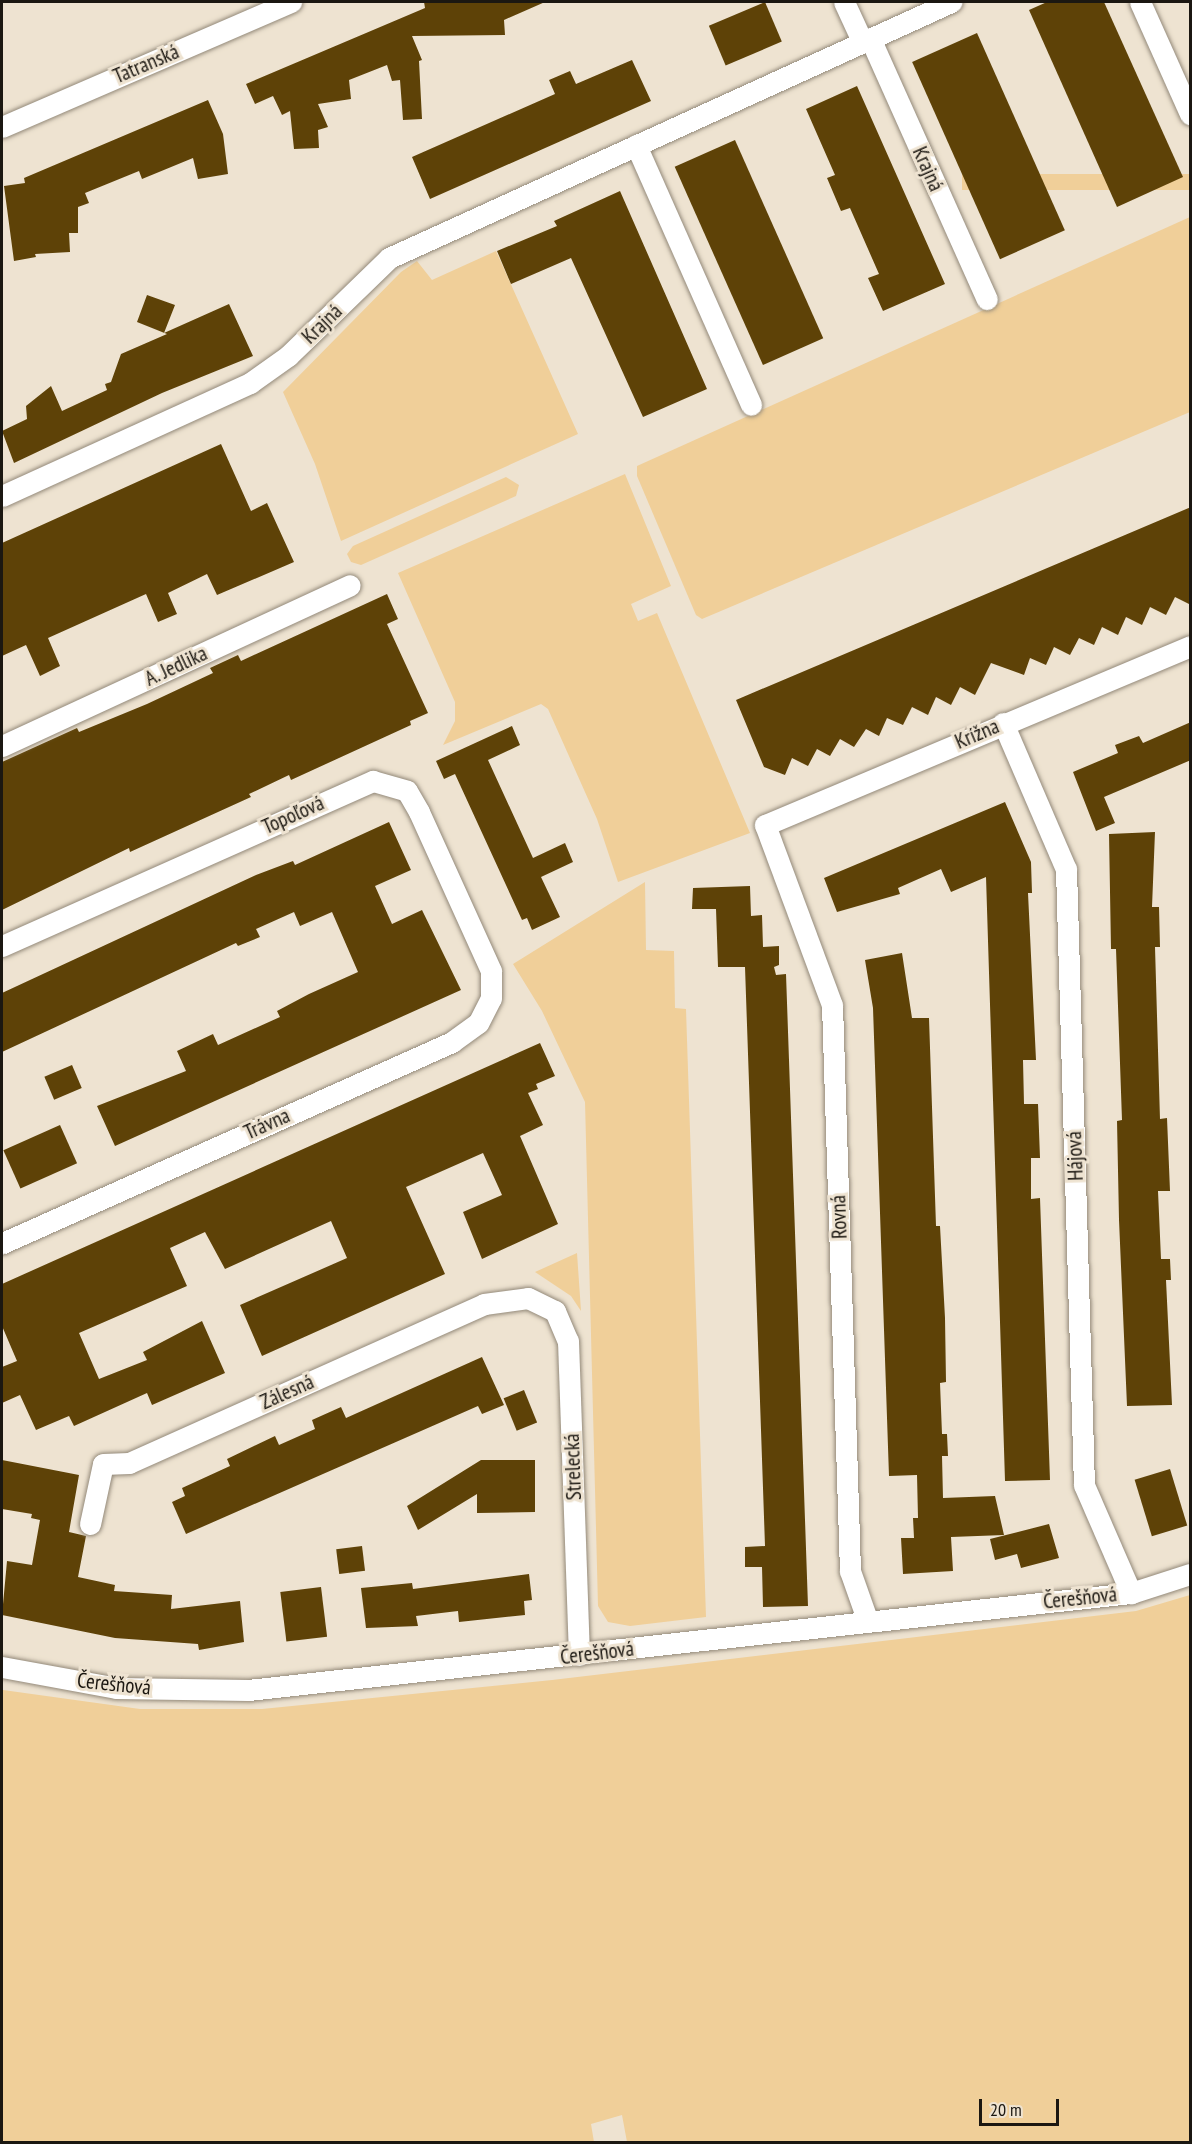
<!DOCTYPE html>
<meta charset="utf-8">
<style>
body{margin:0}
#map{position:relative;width:1192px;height:2144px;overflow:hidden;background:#eee3d1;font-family:"PT Sans Narrow",sans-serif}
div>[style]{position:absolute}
.green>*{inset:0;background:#f0cf99;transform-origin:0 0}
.building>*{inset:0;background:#5e4207;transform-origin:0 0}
.roads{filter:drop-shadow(0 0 2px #938979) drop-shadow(0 0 2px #938979)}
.street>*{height:21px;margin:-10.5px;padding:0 10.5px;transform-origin:10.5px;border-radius:10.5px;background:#fff}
span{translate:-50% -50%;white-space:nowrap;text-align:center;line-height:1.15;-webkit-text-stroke:6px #eee3d1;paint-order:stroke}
.street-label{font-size:21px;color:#1b1711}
.frame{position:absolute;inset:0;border:3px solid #1b1711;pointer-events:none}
.scale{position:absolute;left:979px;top:2099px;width:80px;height:27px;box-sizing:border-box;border:3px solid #1b1711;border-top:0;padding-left:8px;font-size:18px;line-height:21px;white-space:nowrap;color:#1b1711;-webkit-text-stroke:4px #eee3d1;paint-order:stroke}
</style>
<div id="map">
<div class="green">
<div style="left:1190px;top:174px;width:16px;height:228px;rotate:90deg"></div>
<div style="clip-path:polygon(1190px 217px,1190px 412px,702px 619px,696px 615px,637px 476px,637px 466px)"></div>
<div style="clip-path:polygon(496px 251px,578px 434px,341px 541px,315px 464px,283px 392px,401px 272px,417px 261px,432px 280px)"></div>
<div style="clip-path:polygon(625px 474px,671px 586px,631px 604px,638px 621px,657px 613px,750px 833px,618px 882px,597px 819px,548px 709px,541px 704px,443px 745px,455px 721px,455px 702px,398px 573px)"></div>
<div style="clip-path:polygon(506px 477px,519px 485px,516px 496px,361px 565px,351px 562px,347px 554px,353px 546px)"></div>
<div style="clip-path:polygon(645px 882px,646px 950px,674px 951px,675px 1008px,686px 1009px,706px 1617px,630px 1626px,608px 1622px,598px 1606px,585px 1102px,542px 1011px,513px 964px)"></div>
<div style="clip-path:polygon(577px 1253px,581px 1311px,571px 1296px,535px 1272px)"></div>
<div style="clip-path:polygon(1190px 1595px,1190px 2142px,627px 2142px,622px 2115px,591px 2124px,594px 2142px,2px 2142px,3px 1690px,140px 1709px,262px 1709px,552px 1680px,1136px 1611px)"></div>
</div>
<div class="building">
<div style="clip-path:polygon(424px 2px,545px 2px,504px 20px,505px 35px,412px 36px,422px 60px,419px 61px,422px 119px,403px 120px,400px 80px,392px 81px,387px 65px,349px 80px,351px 99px,318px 104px,328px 127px,318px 130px,319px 148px,294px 149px,290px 111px,282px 115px,273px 96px,255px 104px,246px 84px,425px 8px)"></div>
<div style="left:765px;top:2px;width:43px;height:61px;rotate:67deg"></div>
<div style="clip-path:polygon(1047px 2px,1104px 2px,1183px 177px,1117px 207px,1029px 10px)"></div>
<div style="left:977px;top:33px;width:216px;height:71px;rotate:66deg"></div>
<div style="clip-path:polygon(632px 60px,651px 101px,430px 199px,412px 157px,555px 94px,549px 80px,570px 71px,576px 84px)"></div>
<div style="clip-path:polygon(857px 86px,945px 284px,883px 311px,868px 278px,879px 274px,850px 208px,841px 211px,827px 178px,835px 175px,806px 109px)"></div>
<div style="clip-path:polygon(208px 100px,223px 134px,228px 174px,198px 179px,193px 158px,142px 179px,139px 171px,85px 193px,89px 203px,78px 207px,78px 233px,69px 233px,70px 252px,35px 254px,36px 257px,14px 261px,4px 186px,25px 183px,24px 178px)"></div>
<div style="left:735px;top:140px;width:217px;height:66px;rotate:66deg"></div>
<div style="clip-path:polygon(620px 191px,707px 389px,643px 417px,571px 258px,511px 284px,497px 251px,557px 226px,554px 221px)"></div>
<div style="clip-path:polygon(147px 295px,175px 305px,164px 333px,229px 304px,253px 356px,162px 393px,14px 463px,2px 431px,27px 419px,26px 406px,51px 386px,62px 411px,107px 390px,105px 384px,111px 382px,121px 354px,167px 334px,137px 322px)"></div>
<div style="clip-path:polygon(221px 444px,251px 511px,267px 503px,294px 562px,217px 595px,207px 574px,168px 593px,177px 614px,158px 622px,146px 594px,48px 638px,60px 666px,40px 676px,26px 645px,2px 656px,2px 543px)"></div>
<div style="clip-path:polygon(1191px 507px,1191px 605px,1175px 597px,1166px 615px,1150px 607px,1142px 625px,1126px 617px,1118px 635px,1102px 627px,1094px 645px,1079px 638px,1070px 655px,1054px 647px,1046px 665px,1030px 658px,1024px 675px,991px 663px,975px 695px,960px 687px,951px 705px,936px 697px,928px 715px,912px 707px,903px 725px,887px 718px,879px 736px,866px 729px,854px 747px,840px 739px,830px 756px,817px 749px,808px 766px,792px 758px,785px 775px,764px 767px,736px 700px)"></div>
<div style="clip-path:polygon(387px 594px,398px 619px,387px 624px,428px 713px,410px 721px,411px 725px,291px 780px,289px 775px,249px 794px,251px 797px,130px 852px,129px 848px,2px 910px,2px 762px,77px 728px,79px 732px,147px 704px,213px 673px,210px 668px,238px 655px,241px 661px)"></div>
<div style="clip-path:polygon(1191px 722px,1191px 760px,1104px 797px,1115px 823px,1096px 831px,1073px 772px,1118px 753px,1115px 745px,1139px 736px,1143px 743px)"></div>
<div style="clip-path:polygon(512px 726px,520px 745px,488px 760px,533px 858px,565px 843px,573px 862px,541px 877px,560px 917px,532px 930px,527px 918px,522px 920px,455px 774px,444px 779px,436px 761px)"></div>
<div style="clip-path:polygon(1005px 802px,1031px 862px,1032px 893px,1028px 893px,1036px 1060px,1023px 1060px,1024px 1104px,1038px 1104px,1040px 1158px,1031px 1158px,1031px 1199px,1040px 1198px,1050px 1480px,1005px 1481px,986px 877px,951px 892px,941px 869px,898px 888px,900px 894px,837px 912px,824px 878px)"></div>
<div style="clip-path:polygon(389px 822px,411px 870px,375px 886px,392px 924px,422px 910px,461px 990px,115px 1146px,97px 1106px,186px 1071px,177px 1051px,213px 1034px,218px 1045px,280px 1017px,277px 1011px,309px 994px,358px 972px,332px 912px,300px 926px,294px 912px,256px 929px,260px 937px,238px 946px,236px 943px,2px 1052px,2px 993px,256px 875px,293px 861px,295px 865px)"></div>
<div style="clip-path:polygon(1155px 832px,1152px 907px,1159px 907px,1160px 947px,1155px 947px,1160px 1119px,1167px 1118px,1170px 1191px,1158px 1191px,1161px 1259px,1170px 1259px,1171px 1280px,1166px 1280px,1172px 1405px,1127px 1406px,1119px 1220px,1117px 1121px,1122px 1120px,1116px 949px,1111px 949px,1109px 834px)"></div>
<div style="clip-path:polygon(750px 886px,751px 916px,762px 915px,763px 947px,779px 946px,779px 965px,774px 967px,776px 975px,786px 974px,808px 1606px,763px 1607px,762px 1567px,745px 1567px,745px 1547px,765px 1546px,745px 967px,718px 967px,716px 909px,692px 909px,693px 888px)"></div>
<div style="clip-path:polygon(902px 953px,912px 1018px,929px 1018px,936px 1226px,940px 1226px,945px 1318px,946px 1382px,940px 1383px,942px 1434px,947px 1434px,948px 1456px,942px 1456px,943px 1498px,995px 1496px,1004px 1535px,951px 1537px,953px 1571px,903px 1574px,901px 1538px,914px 1538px,913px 1518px,918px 1518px,917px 1475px,889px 1476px,873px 1008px,865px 960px)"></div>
<div style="clip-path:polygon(540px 1043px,555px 1076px,536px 1084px,538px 1089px,528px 1093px,543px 1125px,520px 1136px,558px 1224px,482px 1259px,463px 1212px,502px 1195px,483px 1153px,406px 1187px,445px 1274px,262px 1356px,240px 1305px,347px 1258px,331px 1221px,225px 1269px,205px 1232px,170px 1248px,187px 1286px,79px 1333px,99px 1379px,147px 1360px,143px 1352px,202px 1321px,225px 1373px,152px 1405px,147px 1393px,74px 1426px,69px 1416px,36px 1430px,20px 1395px,2px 1403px,2px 1367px,17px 1361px,2px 1326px,2px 1284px)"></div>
<div style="left:72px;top:1065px;width:25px;height:30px;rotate:67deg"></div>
<div style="left:60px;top:1125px;width:42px;height:62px;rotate:66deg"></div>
<div style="clip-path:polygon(482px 1357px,504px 1405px,482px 1414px,478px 1406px,186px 1534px,172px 1502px,185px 1496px,182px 1488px,230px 1466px,227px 1459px,275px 1436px,279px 1445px,315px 1429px,312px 1420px,341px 1407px,346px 1418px)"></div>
<div style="left:524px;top:1390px;width:35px;height:22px;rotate:68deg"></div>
<div style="clip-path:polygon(2px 1460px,79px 1475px,69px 1532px,86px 1536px,78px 1577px,115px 1585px,114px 1591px,172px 1595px,171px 1609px,240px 1601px,244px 1642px,199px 1650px,198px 1644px,115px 1638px,2px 1615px,7px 1561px,32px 1565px,40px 1520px,31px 1518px,32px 1514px,2px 1509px)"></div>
<div style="clip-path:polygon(481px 1460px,535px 1460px,535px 1512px,477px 1513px,477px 1494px,418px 1530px,407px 1506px)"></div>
<div style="left:1170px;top:1469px;width:59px;height:37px;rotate:73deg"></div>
<div style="clip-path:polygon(1049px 1524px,1059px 1558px,1021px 1568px,1017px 1554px,995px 1560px,990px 1539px)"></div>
<div style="left:362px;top:1546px;width:25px;height:26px;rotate:83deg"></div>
<div style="clip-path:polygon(529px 1574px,532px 1600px,524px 1601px,525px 1615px,459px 1622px,458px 1611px,416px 1616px,418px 1626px,366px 1628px,361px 1588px,412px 1583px,413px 1589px)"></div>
<div style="left:321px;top:1587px;width:50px;height:41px;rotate:83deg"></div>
</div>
<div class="roads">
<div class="street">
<div style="left:844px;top:2px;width:43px;rotate:65.2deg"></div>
<div style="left:1140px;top:2px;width:123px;rotate:65.9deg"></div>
<div style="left:870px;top:38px;width:286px;rotate:65.9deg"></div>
<div style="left:2px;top:127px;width:315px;rotate:-23.4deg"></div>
<div style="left:636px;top:145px;width:284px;rotate:66.1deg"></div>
<div style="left:2px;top:496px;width:273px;rotate:-24.5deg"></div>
<div style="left:250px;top:383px;width:47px;rotate:-35.4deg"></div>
<div style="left:288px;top:356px;width:141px;rotate:-44.1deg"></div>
<div style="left:389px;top:258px;width:618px;rotate:-24.49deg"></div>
<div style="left:1003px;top:723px;width:159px;rotate:66.7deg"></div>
<div style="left:1066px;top:869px;width:616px;rotate:88.33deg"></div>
<div style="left:1084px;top:1485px;width:118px;rotate:66.5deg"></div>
<div style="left:2px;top:746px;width:383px;rotate:-24.8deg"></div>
<div style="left:2px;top:946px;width:406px;rotate:-24deg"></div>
<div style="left:373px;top:781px;width:35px;rotate:16deg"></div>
<div style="left:407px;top:791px;width:24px;rotate:60deg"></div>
<div style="left:419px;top:812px;width:175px;rotate:65.6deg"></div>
<div style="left:491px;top:971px;width:27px;rotate:90deg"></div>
<div style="left:491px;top:998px;width:28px;rotate:117deg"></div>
<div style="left:478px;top:1023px;width:32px;rotate:144deg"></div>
<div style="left:452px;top:1042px;width:493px;rotate:155.9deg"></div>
<div style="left:90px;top:1524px;width:61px;rotate:-77.8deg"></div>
<div style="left:103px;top:1464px;width:26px;rotate:-2deg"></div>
<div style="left:129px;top:1463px;width:389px;rotate:-24.1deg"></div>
<div style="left:484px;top:1304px;width:44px;rotate:-7.8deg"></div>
<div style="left:528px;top:1298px;width:30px;rotate:26deg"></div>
<div style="left:555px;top:1311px;width:33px;rotate:67deg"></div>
<div style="left:568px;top:1341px;width:314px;rotate:88deg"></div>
<div style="left:867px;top:1619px;width:51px;rotate:-109.5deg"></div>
<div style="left:850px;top:1571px;width:566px;rotate:-91.82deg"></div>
<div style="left:832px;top:1005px;width:192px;rotate:-110.4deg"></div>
<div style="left:765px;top:825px;width:461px;rotate:-22.8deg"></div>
<div style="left:2px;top:1667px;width:116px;rotate:10.4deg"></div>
<div style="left:116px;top:1688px;width:132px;rotate:0.9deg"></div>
<div style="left:248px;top:1690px;width:888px;rotate:-6.27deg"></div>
<div style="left:1131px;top:1593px;width:62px;rotate:-17.9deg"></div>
</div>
</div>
<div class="street-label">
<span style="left:146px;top:64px;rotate:-23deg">Tatranská</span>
<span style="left:928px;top:169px;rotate:66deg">Krajná</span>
<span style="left:322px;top:324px;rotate:-44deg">Krajná</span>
<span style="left:176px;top:666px;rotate:-25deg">A. Jedlika</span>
<span style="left:977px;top:734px;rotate:-23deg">Krížna</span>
<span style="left:293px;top:815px;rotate:-24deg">Topoľová</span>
<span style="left:267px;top:1124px;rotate:-24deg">Trávna</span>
<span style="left:1075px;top:1156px;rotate:-92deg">Hájová</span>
<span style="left:839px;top:1217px;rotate:-92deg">Rovná</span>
<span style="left:287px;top:1392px;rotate:-24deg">Zálesná</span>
<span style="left:573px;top:1467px;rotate:-92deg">Strelecká</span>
<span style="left:1080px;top:1598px;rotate:-6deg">Čerešňová</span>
<span style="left:597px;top:1653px;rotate:-7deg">Čerešňová</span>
<span style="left:114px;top:1684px;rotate:6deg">Čerešňová</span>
</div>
<div class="frame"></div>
<div class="scale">20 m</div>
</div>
